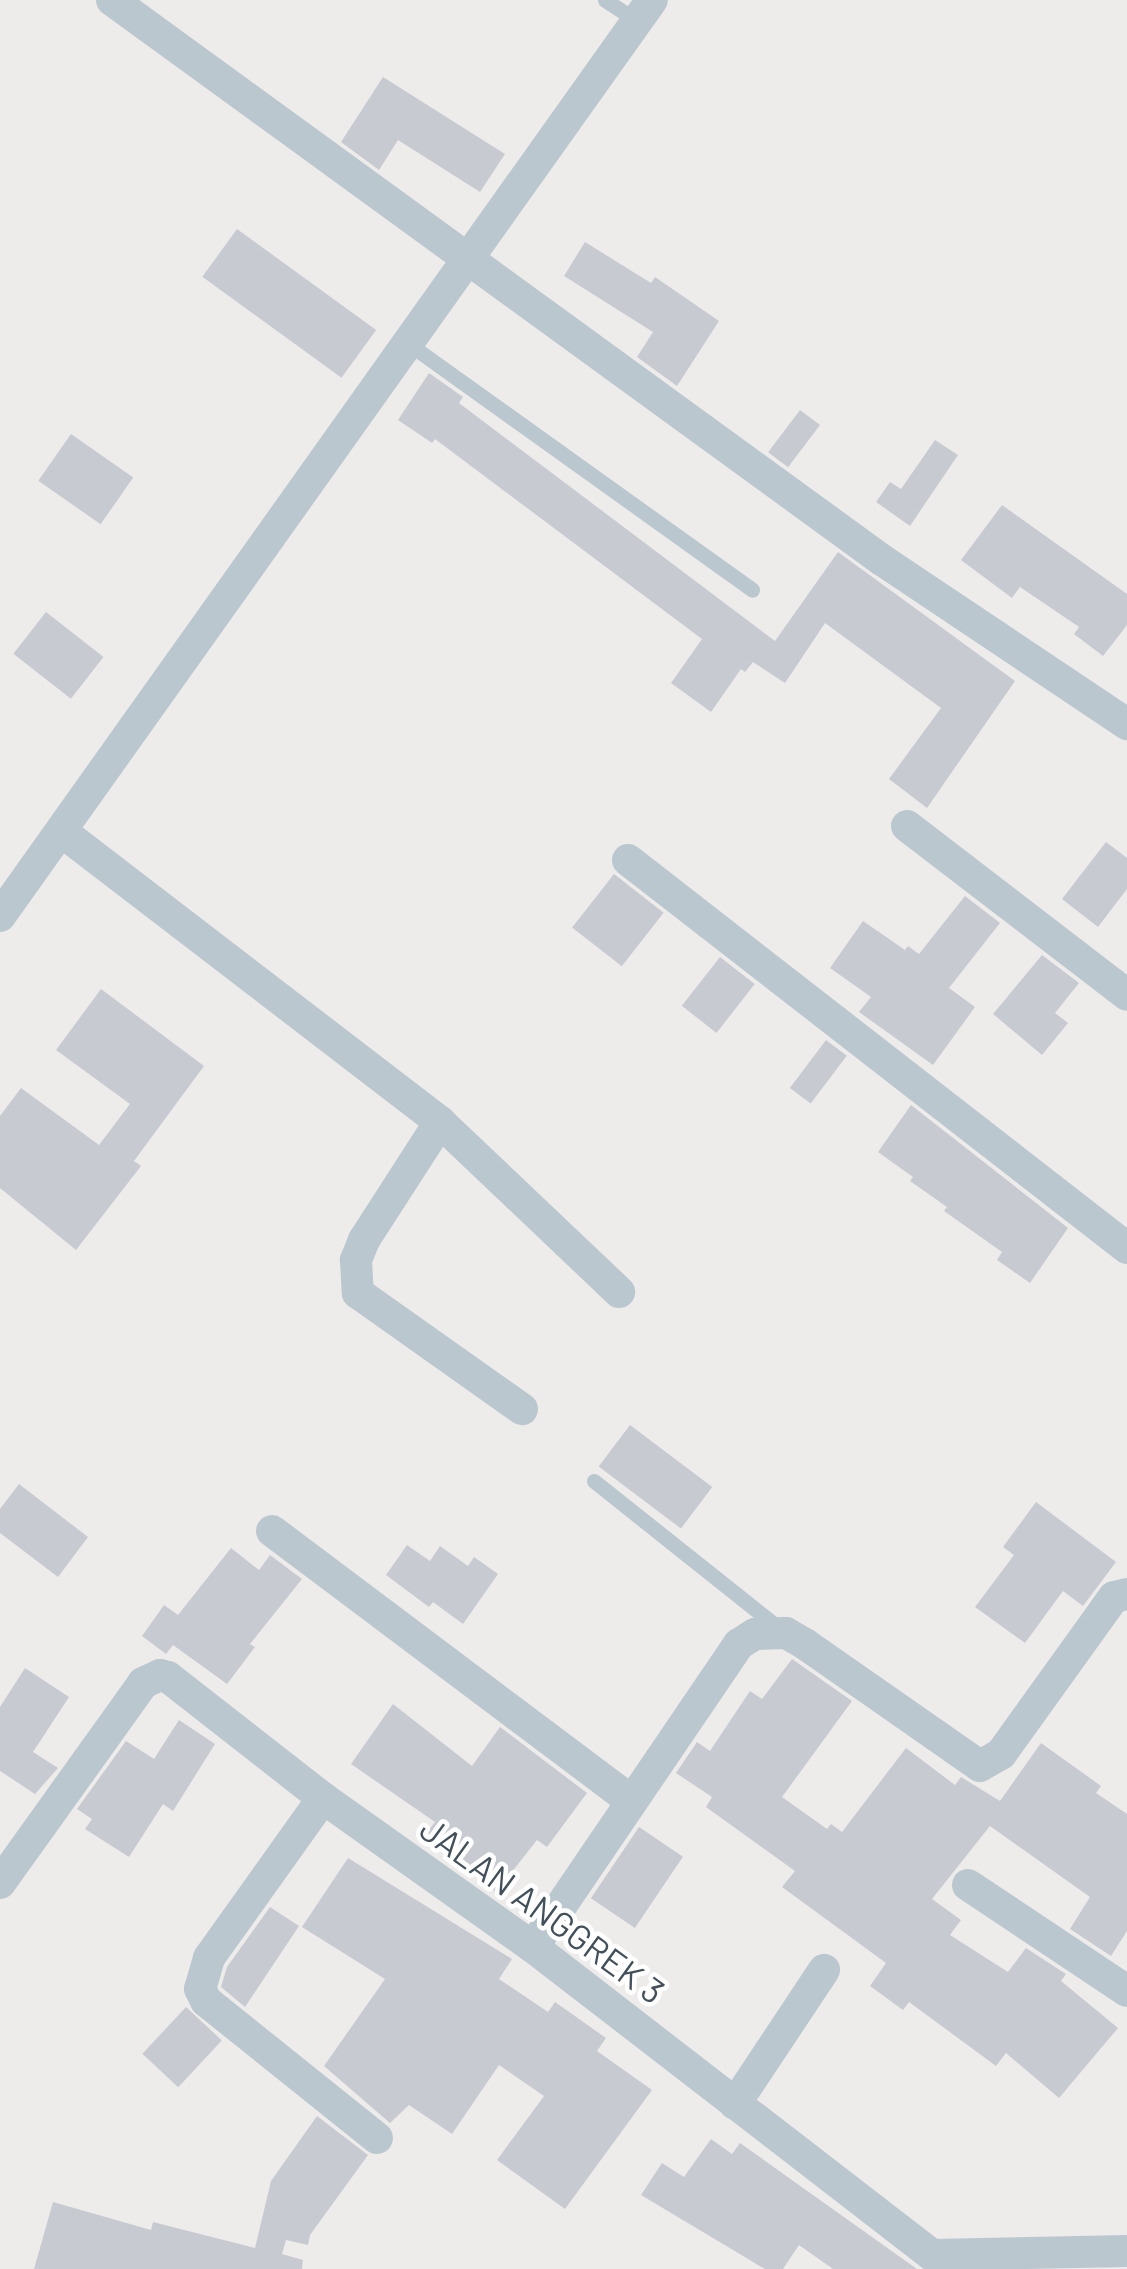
<!DOCTYPE html>
<style>
body{margin:0}
#map{position:relative;width:1127px;height:2269px;overflow:hidden;background:#eeebeb;font-family:Barlow,sans-serif}
div>[style]{position:absolute}
.building>*{inset:0;background:#c8cad1;transform-origin:0 0}
.lane>*{height:15px;margin:-7.5px;padding:0 7.5px;transform-origin:7.5px;border-radius:7.5px;background:#bbc7cf}
.street>*{height:32px;margin:-16px;padding:0 16px;transform-origin:16px;border-radius:16px;background:#bbc7cf}
span{translate:-50% -50%;white-space:nowrap;text-align:center;line-height:1.15;-webkit-text-stroke:9px #fff;paint-order:stroke}
.street-label{font-size:35px;color:#435059}
</style>
<div id="map">
<div class="building">
<div style="clip-path:polygon(383px 77px,505px 154px,480px 192px,398px 140px,379px 170px,341px 142px)"></div>
<div style="left:237px;top:229px;width:172px;height:59px;rotate:36deg"></div>
<div style="clip-path:polygon(585px 242px,651px 283px,655px 277px,719px 321px,677px 386px,637px 357px,653px 332px,564px 276px)"></div>
<div style="clip-path:polygon(429px 373px,463px 397px,459px 403px,775px 641px,838px 552px,1015px 681px,927px 808px,889px 779px,941px 708px,825px 623px,785px 683px,753px 662px,745px 672px,741px 669px,711px 712px,671px 683px,702px 639px,435px 439px,432px 443px,398px 420px)"></div>
<div style="left:800px;top:410px;width:25px;height:53px;rotate:37deg"></div>
<div style="left:71px;top:434px;width:76px;height:57px;rotate:35deg"></div>
<div style="clip-path:polygon(935px 440px,958px 455px,910px 526px,876px 502px,890px 482px,901px 489px)"></div>
<div style="clip-path:polygon(1002px 505px,1127px 594px,1127px 625px,1103px 656px,1074px 634px,1079px 627px,1020px 587px,1012px 598px,961px 560px)"></div>
<div style="left:46px;top:612px;width:73px;height:53px;rotate:38deg"></div>
<div style="clip-path:polygon(1106px 842px,1127px 858px,1127px 889px,1098px 927px,1062px 899px)"></div>
<div style="left:614px;top:874px;width:63px;height:68px;rotate:38deg"></div>
<div style="clip-path:polygon(965px 896px,1000px 923px,949px 988px,975px 1007px,933px 1065px,859px 1012px,871px 997px,830px 968px,863px 921px,905px 950px,908px 946px,919px 954px)"></div>
<div style="clip-path:polygon(1042px 955px,1079px 983px,1055px 1013px,1068px 1023px,1042px 1055px,993px 1014px)"></div>
<div style="left:720px;top:957px;width:44px;height:62px;rotate:38deg"></div>
<div style="clip-path:polygon(101px 989px,204px 1066px,134px 1161px,141px 1166px,76px 1250px,0 1188px,0 1116px,21px 1088px,99px 1145px,130px 1104px,56px 1050px)"></div>
<div style="left:826px;top:1040px;width:26px;height:60px;rotate:37deg"></div>
<div style="clip-path:polygon(911px 1105px,1068px 1228px,1030px 1283px,997px 1260px,1002px 1252px,944px 1211px,947px 1207px,910px 1181px,913px 1177px,878px 1152px)"></div>
<div style="left:630px;top:1425px;width:103px;height:52px;rotate:37deg"></div>
<div style="clip-path:polygon(19px 1484px,88px 1537px,58px 1577px,0 1533px,0 1509px)"></div>
<div style="clip-path:polygon(1036px 1502px,1116px 1562px,1083px 1606px,1063px 1591px,1025px 1643px,975px 1607px,1014px 1555px,1003px 1547px)"></div>
<div style="clip-path:polygon(407px 1545px,430px 1561px,440px 1546px,468px 1566px,474px 1557px,498px 1574px,463px 1624px,433px 1602px,429px 1607px,386px 1575px)"></div>
<div style="clip-path:polygon(231px 1548px,259px 1570px,270px 1555px,302px 1579px,250px 1644px,255px 1647px,227px 1684px,173px 1645px,166px 1654px,142px 1636px,164px 1605px,178px 1615px)"></div>
<div style="clip-path:polygon(792px 1659px,852px 1701px,782px 1797px,827px 1829px,831px 1824px,842px 1832px,906px 1748px,955px 1785px,961px 1777px,1000px 1801px,1041px 1743px,1101px 1786px,1096px 1793px,1127px 1814px,1127px 1931px,1111px 1956px,1070px 1929px,1090px 1897px,990px 1826px,932px 1899px,961px 1920px,950px 1935px,1008px 1972px,1026px 1948px,1066px 1974px,1061px 1981px,1118px 2028px,1059px 2098px,1006px 2053px,996px 2066px,909px 2002px,903px 2010px,870px 1986px,886px 1963px,782px 1887px,795px 1871px,706px 1807px,712px 1797px,676px 1773px,697px 1742px,710px 1751px,750px 1691px,762px 1699px)"></div>
<div style="clip-path:polygon(25px 1668px,69px 1697px,33px 1752px,58px 1768px,35px 1794px,0 1771px,0 1707px)"></div>
<div style="clip-path:polygon(393px 1704px,472px 1766px,500px 1727px,587px 1793px,547px 1847px,537px 1840px,496px 1892px,440px 1849px,444px 1844px,427px 1832px,435px 1822px,351px 1764px)"></div>
<div style="clip-path:polygon(179px 1720px,215px 1744px,173px 1811px,163px 1804px,129px 1857px,85px 1829px,92px 1819px,77px 1809px,126px 1741px,154px 1759px)"></div>
<div style="left:639px;top:1827px;width:53px;height:86px;rotate:34deg"></div>
<div style="clip-path:polygon(348px 1858px,512px 1959px,499px 1979px,548px 2012px,555px 2002px,606px 2038px,597px 2051px,652px 2090px,565px 2209px,497px 2160px,544px 2096px,499px 2065px,452px 2134px,409px 2105px,390px 2123px,324px 2066px,385px 1979px,302px 1927px)"></div>
<div style="clip-path:polygon(270px 1907px,299px 1926px,245px 2007px,221px 1987px,227px 1967px)"></div>
<div style="left:186px;top:2007px;width:49px;height:64px;rotate:43deg"></div>
<div style="clip-path:polygon(317px 2116px,368px 2155px,310px 2235px,308px 2245px,286px 2240px,282px 2254px,303px 2260px,302px 2269px,34px 2269px,53px 2202px,151px 2230px,153px 2222px,255px 2248px,271px 2181px)"></div>
<div style="clip-path:polygon(711px 2139px,732px 2154px,740px 2143px,917px 2269px,833px 2269px,799px 2245px,783px 2269px,765px 2269px,641px 2195px,662px 2163px,684px 2177px)"></div>
</div>
<div class="lane">
<div style="left:605px;top:0;width:38px;rotate:33deg"></div>
<div style="left:409px;top:344px;width:422px;rotate:35.6deg"></div>
<div style="left:594px;top:1481px;width:236px;rotate:38.5deg"></div>
</div>
<div class="street">
<div style="left:112px;top:0;width:952px;rotate:36.03deg"></div>
<div style="left:882px;top:560px;width:295px;rotate:33.8deg"></div>
<div style="left:907px;top:826px;width:277px;rotate:37.5deg"></div>
<div style="left:61px;top:831px;width:478px;rotate:37.5deg"></div>
<div style="left:440px;top:1122px;width:247px;rotate:43.5deg"></div>
<div style="left:628px;top:860px;width:632px;rotate:37.87deg"></div>
<div style="left:0;top:916px;width:1124px;rotate:-54.56deg"></div>
<div style="left:440px;top:1122px;width:140px;rotate:122.8deg"></div>
<div style="left:364px;top:1240px;width:22px;rotate:112deg"></div>
<div style="left:356px;top:1260px;width:33px;rotate:87deg"></div>
<div style="left:358px;top:1293px;width:201px;rotate:35.3deg"></div>
<div style="left:272px;top:1531px;width:449px;rotate:36.9deg"></div>
<div style="left:323px;top:1798px;width:196px;rotate:125.5deg"></div>
<div style="left:209px;top:1958px;width:32px;rotate:106deg"></div>
<div style="left:200px;top:1989px;width:13px;rotate:63deg"></div>
<div style="left:206px;top:2001px;width:219px;rotate:38.7deg"></div>
<div style="left:0;top:1883px;width:246px;rotate:-54.4deg"></div>
<div style="left:143px;top:1683px;width:19px;rotate:-25deg"></div>
<div style="left:160px;top:1675px;width:8px;rotate:14deg"></div>
<div style="left:168px;top:1677px;width:197px;rotate:38deg"></div>
<div style="left:323px;top:1798px;width:257px;rotate:35.4deg"></div>
<div style="left:533px;top:1947px;width:504px;rotate:37.67deg"></div>
<div style="left:932px;top:2255px;width:195px;rotate:-1.2deg"></div>
<div style="left:968px;top:1885px;width:191px;rotate:33.7deg"></div>
<div style="left:533px;top:1947px;width:366px;rotate:-55.8deg"></div>
<div style="left:739px;top:1644px;width:19px;rotate:-32deg"></div>
<div style="left:755px;top:1634px;width:31px;rotate:-2deg"></div>
<div style="left:786px;top:1633px;width:22px;rotate:30deg"></div>
<div style="left:805px;top:1644px;width:213px;rotate:34.9deg"></div>
<div style="left:980px;top:1766px;width:24px;rotate:-30deg"></div>
<div style="left:1001px;top:1754px;width:193px;rotate:-54.3deg"></div>
<div style="left:1114px;top:1597px;width:13px;rotate:-13deg"></div>
<div style="left:735px;top:2104px;width:161px;rotate:-56.4deg"></div>
</div>
<div class="street-label">
<span style="left:543px;top:1909px;rotate:36deg">JALAN ANGGREK 3</span>
</div>
</div>
